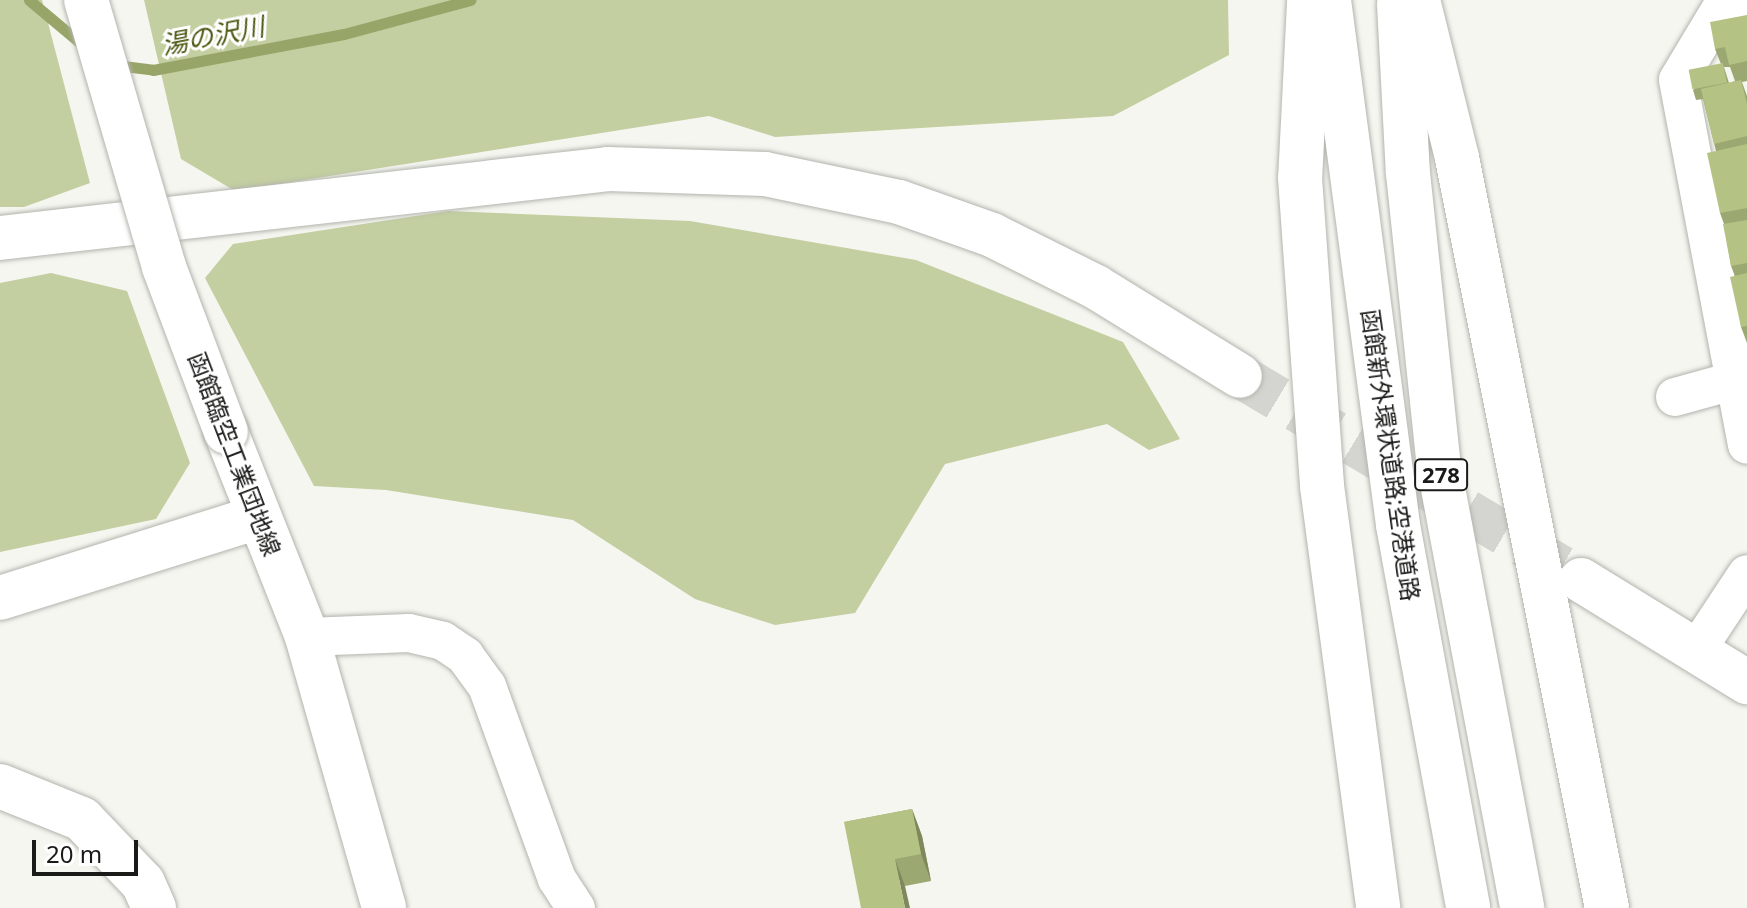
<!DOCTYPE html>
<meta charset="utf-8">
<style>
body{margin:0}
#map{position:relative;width:1747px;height:908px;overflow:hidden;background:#f5f6f0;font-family:"Noto Sans","Noto Sans JP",sans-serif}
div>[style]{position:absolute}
.green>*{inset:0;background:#c3cea1}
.stream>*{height:11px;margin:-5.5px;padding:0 5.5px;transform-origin:5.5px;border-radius:5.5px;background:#98a568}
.tertiary-tunnel>*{height:44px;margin-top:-22px;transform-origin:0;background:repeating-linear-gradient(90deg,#d4d5d0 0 44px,transparent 0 66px)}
.roads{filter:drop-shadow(0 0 2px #b2b4ad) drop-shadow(0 0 2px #b2b4ad)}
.minor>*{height:38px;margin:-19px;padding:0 19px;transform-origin:19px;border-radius:19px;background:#fff}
.tertiary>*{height:44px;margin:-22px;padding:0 22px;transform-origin:22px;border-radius:22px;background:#fff}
.secondary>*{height:44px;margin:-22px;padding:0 22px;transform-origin:22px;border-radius:22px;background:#fff}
.motorway>*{height:44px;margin:-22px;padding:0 22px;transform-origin:22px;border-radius:22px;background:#fff}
.bridges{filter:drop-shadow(0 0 2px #b2b4ad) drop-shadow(0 0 2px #b2b4ad)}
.secondary-bridge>*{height:44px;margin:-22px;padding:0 22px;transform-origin:22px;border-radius:22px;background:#fff}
.wall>*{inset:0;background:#9ba872}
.shaded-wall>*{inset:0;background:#7e885c}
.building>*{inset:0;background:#b4c384;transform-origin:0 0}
span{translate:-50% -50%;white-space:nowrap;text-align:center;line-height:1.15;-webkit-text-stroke:6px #fff;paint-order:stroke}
.shield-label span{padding:2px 6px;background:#fff;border:2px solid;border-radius:6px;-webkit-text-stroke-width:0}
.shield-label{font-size:22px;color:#1a1b19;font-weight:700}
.street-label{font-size:24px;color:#1a1b19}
.water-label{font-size:26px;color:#4c5812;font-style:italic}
.scale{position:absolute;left:32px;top:840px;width:106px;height:36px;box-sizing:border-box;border:4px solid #1a1b19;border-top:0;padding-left:10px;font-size:24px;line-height:28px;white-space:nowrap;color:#1a1b19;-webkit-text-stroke:6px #fff;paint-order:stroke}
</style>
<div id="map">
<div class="green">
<div style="clip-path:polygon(0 0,42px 0,90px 183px,24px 207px,0 207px)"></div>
<div style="clip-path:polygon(144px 0,1228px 0,1229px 55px,1113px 116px,775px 137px,709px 116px,235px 191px,181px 159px)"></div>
<div style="clip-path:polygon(448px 211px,690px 221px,916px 260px,1123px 342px,1180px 439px,1149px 450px,1107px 424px,945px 464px,855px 613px,775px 625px,695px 599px,573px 520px,386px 490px,314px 486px,205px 278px,233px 244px)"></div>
<div style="clip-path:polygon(51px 273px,127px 291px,190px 463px,156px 519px,0 552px,0 283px)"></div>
</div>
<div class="stream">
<div style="left:29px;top:0;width:72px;rotate:39.9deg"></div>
<div style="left:115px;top:65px;width:38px;rotate:7deg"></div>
<div style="left:153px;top:70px;width:194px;rotate:-10.7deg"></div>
<div style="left:344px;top:34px;width:131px;rotate:-15.1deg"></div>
</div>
<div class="tertiary-tunnel">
<div style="left:1240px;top:376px;width:375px;rotate:30.8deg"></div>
</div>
<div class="roads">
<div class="minor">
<div style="left:1747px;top:1px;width:24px;rotate:171deg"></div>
<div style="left:1723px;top:5px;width:87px;rotate:121deg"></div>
<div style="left:1678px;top:80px;width:371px;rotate:79.3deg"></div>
<div style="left:1675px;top:397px;width:75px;rotate:-15.5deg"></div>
<div style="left:307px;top:637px;width:102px;rotate:-2.2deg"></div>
<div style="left:409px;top:633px;width:35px;rotate:13deg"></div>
<div style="left:443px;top:641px;width:27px;rotate:34deg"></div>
<div style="left:465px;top:656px;width:37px;rotate:54deg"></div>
<div style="left:487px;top:686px;width:205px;rotate:70.1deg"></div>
<div style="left:557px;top:879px;width:35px;rotate:57deg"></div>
<div style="left:1696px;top:651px;width:92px;rotate:-56.5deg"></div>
</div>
<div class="tertiary">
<div style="left:0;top:238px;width:612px;rotate:-6.47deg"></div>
<div style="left:608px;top:169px;width:157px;rotate:1.8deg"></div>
<div style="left:765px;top:174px;width:137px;rotate:11.8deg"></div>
<div style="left:899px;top:202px;width:99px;rotate:19.5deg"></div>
<div style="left:992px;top:235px;width:116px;rotate:26.6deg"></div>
<div style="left:1096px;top:287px;width:169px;rotate:31.7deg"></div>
<div style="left:1581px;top:580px;width:195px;rotate:31.6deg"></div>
<div style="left:0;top:598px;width:271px;rotate:-17.4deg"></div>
<div style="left:0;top:786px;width:88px;rotate:21.9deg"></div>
<div style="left:82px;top:819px;width:88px;rotate:46.4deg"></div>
<div style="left:143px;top:883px;width:27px;rotate:66deg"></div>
</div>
<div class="secondary">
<div style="left:226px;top:432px;width:220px;rotate:68.4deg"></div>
<div style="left:307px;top:637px;width:282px;rotate:74.1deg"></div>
</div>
<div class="motorway">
<div style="left:1329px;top:0;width:530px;rotate:82.51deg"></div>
<div style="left:1398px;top:525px;width:389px;rotate:79.6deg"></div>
<div style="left:1418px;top:0;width:163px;rotate:76.1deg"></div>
<div style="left:1457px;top:158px;width:765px;rotate:78.69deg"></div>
<div style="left:1309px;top:3px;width:175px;rotate:92.9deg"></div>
<div style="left:1300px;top:178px;width:309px;rotate:85.9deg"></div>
<div style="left:1322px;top:486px;width:426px;rotate:82.4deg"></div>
<div style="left:1399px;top:4px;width:169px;rotate:87deg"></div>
<div style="left:1408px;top:173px;width:296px;rotate:84deg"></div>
<div style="left:1439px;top:467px;width:449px;rotate:79.3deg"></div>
</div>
</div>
<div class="bridges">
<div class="secondary-bridge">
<div style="left:86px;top:0;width:278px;rotate:73.7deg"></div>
<div style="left:164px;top:267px;width:176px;rotate:69.4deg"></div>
</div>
</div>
<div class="wall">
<div style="clip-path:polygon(evenodd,1747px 15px,1747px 81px,1742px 82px,1747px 96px,1747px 343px,1741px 327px,1735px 276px,1731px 266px,1724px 224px,1720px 213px,1716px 151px,1703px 99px,1696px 100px,1693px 90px,1721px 64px,1715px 49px,1747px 15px,1724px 67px,1730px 67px,1735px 81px,1729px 83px,1724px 67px)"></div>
<div style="clip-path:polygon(912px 809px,922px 836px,931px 881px,905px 886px,844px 822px)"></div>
</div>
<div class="shaded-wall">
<div style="clip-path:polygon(912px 809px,922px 836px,931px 881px,921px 854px)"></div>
<div style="clip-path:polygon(895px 859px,905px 886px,910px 908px,905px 908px)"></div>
</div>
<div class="building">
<div style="clip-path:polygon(1747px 15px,1747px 61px,1729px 65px,1725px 47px,1715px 49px,1710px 22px)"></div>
<div style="left:1723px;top:63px;width:20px;height:35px;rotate:79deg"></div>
<div style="clip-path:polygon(1741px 80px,1747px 104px,1747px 136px,1714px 144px,1701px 89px)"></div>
<div style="clip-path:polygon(1747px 144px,1747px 208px,1720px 213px,1707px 153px)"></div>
<div style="clip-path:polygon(1747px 220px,1747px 263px,1731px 266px,1723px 224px)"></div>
<div style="clip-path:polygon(1747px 273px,1747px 326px,1741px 327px,1730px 277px)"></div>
<div style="clip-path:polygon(912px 809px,921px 854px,895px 859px,905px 908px,861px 908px,844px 822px)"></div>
</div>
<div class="shield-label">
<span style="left:1441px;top:475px">278</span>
</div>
<div class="street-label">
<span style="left:235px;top:454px;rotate:69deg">函館臨空工業団地線</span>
<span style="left:1391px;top:455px;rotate:82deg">函館新外環状道路;空港道路</span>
</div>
<div class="water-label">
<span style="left:213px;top:36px;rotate:-11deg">湯の沢川</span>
</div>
<div class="scale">20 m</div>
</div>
